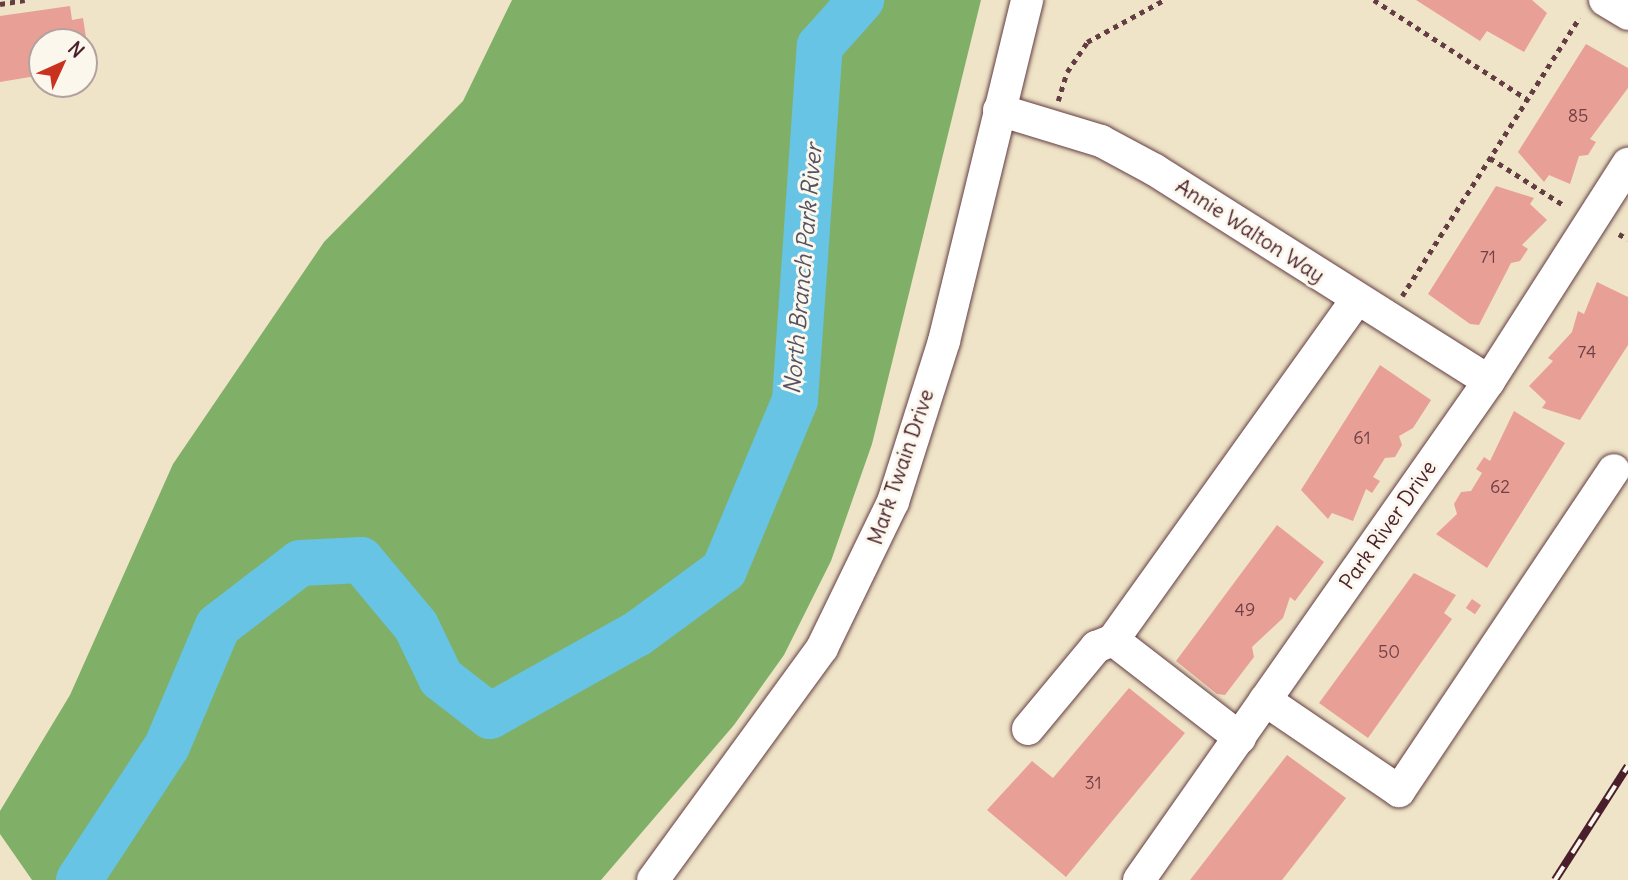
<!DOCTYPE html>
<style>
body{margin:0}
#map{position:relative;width:1628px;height:880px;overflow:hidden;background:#efe4c7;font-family:Delius,sans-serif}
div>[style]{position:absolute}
.forest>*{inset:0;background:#80b068}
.river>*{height:46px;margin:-23px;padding:0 23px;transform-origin:23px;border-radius:23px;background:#67c4e5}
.building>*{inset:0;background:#e8a096;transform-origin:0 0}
.path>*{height:4.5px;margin-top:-2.25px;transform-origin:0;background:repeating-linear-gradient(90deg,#633d42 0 5px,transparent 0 10px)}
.roads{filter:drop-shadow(0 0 2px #633d42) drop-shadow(0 0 2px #633d42)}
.minor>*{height:32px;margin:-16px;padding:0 16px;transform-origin:16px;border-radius:16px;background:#fff}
.rail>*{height:8px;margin-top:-4px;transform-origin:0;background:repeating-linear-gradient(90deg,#fbf7ec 0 16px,#4a1f2b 0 32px);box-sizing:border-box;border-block:2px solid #4a1f2b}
span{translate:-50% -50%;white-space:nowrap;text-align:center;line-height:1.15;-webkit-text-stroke:6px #fbf7ec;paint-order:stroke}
.number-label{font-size:18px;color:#723f46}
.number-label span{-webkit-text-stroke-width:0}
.street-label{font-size:21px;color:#4a1f2b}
.water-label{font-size:23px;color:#535163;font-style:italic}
.north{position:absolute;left:28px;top:28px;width:70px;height:70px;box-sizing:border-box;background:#fbf7ec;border:2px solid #b4a19f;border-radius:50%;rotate:45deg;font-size:19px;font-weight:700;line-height:28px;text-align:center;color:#4a1f2b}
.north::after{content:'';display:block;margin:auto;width:24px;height:32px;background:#c8321e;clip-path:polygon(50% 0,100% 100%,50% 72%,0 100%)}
</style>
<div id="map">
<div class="forest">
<div style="clip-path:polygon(512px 0,981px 0,872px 444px,831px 561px,784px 655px,734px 725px,601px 880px,32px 880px,0 834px,0 811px,70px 695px,173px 464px,324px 242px,463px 101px)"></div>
</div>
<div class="river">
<div style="left:79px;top:880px;width:160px;rotate:-56.7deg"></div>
<div style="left:167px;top:746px;width:130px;rotate:-67deg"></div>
<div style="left:218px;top:626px;width:103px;rotate:-37.5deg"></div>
<div style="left:300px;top:563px;width:61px;rotate:-2.8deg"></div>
<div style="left:361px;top:560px;width:86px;rotate:50.2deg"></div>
<div style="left:416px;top:626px;width:58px;rotate:64.3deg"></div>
<div style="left:441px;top:678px;width:62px;rotate:37.8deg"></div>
<div style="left:490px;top:716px;width:168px;rotate:-29.2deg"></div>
<div style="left:637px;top:634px;width:108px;rotate:-36.3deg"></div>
<div style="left:724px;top:570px;width:184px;rotate:-67.3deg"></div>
<div style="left:795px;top:400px;width:355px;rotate:-86deg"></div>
<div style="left:820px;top:46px;width:62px;rotate:-48.3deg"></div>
</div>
<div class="building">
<div style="clip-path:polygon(1416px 0,1532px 0,1547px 13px,1524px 52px,1487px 31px,1480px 41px)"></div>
<div style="clip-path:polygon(70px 6px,72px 20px,83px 18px,89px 57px,84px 42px,42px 42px,42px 75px,0 82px,0 16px)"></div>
<div style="clip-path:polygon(1586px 44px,1628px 68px,1628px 88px,1590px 139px,1596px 142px,1588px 155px,1579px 156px,1570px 184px,1549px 175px,1544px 182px,1518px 152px)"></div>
<div style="clip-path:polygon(1496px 186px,1534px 198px,1530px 204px,1547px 220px,1522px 245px,1528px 249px,1520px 261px,1511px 263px,1479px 325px,1470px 324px,1428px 294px)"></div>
<div style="clip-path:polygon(1597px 282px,1628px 297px,1628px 345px,1580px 420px,1542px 408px,1546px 402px,1529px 386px,1553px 361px,1548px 358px,1572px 332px,1578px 311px,1584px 314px)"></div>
<div style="clip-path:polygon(1380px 365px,1431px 400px,1413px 428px,1399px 436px,1402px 445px,1395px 457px,1385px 458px,1373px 477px,1380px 481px,1372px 493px,1366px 489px,1353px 521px,1332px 513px,1328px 519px,1301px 490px)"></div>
<div style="clip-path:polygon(1514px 411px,1565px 443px,1487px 568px,1436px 534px,1457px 514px,1454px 504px,1461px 492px,1471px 491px,1482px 473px,1476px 469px,1484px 457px,1490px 461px)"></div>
<div style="clip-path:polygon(1277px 525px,1324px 562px,1295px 601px,1290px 597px,1283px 618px,1252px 647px,1254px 657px,1225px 695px,1217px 694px,1176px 661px)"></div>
<div style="clip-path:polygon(1414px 573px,1456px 595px,1444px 613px,1452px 619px,1368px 738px,1319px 703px)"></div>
<div style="left:1472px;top:599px;width:11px;height:11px;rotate:34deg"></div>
<div style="clip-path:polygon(1129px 688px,1185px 733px,1066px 877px,987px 810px,1032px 761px,1053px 778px)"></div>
<div style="clip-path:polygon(1287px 755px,1346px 798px,1282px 880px,1190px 880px)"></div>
</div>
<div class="path">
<div style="left:1374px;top:0;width:182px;rotate:32.9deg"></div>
<div style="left:0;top:4px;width:25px;rotate:-9deg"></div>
<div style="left:1058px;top:101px;width:30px;rotate:-73deg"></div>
<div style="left:1067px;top:72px;width:36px;rotate:-56deg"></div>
<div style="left:1087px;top:42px;width:88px;rotate:-28.6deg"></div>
<div style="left:1490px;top:158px;width:89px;rotate:32.6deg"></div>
<div style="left:1619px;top:234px;width:10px;rotate:29deg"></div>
<div style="left:1402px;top:296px;width:330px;rotate:-57.5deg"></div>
</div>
<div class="roads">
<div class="minor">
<div style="left:1605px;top:0;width:27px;rotate:31deg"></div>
<div style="left:999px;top:110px;width:107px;rotate:16.9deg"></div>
<div style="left:1101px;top:141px;width:61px;rotate:28.2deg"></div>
<div style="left:1155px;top:170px;width:395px;rotate:32.3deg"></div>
<div style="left:1265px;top:700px;width:162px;rotate:34.2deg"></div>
<div style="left:1399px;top:791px;width:386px;rotate:-56.2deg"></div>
<div style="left:1028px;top:729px;width:107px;rotate:-50.3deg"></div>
<div style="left:1096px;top:647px;width:18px;rotate:-22deg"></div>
<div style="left:1240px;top:738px;width:160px;rotate:-142.3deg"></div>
<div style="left:1113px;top:640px;width:418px;rotate:-54.4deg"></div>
<div style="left:653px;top:880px;width:287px;rotate:-53.9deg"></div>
<div style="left:822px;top:648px;width:162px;rotate:-64.1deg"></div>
<div style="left:893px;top:502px;width:169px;rotate:-72.4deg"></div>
<div style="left:944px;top:341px;width:351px;rotate:-76.3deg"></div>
<div style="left:1139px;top:880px;width:610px;rotate:-54.95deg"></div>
<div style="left:1489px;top:381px;width:258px;rotate:-57.4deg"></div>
</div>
</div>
<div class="rail">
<div style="left:1555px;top:880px;width:135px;rotate:-57.4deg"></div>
</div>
<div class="number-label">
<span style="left:1578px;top:116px">85</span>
<span style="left:1488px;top:257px">71</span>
<span style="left:1587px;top:352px">74</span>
<span style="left:1362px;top:438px">61</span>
<span style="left:1500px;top:487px">62</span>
<span style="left:1245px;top:610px">49</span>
<span style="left:1389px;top:652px">50</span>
<span style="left:1093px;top:783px">31</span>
</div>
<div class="street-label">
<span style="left:1250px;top:231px;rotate:33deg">Annie Walton Way</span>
<span style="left:901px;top:467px;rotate:-71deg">Mark Twain Drive</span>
<span style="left:1388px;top:525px;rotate:-55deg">Park River Drive</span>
</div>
<div class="water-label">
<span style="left:803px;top:269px;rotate:-85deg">North Branch Park River</span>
</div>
<div class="north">N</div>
</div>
